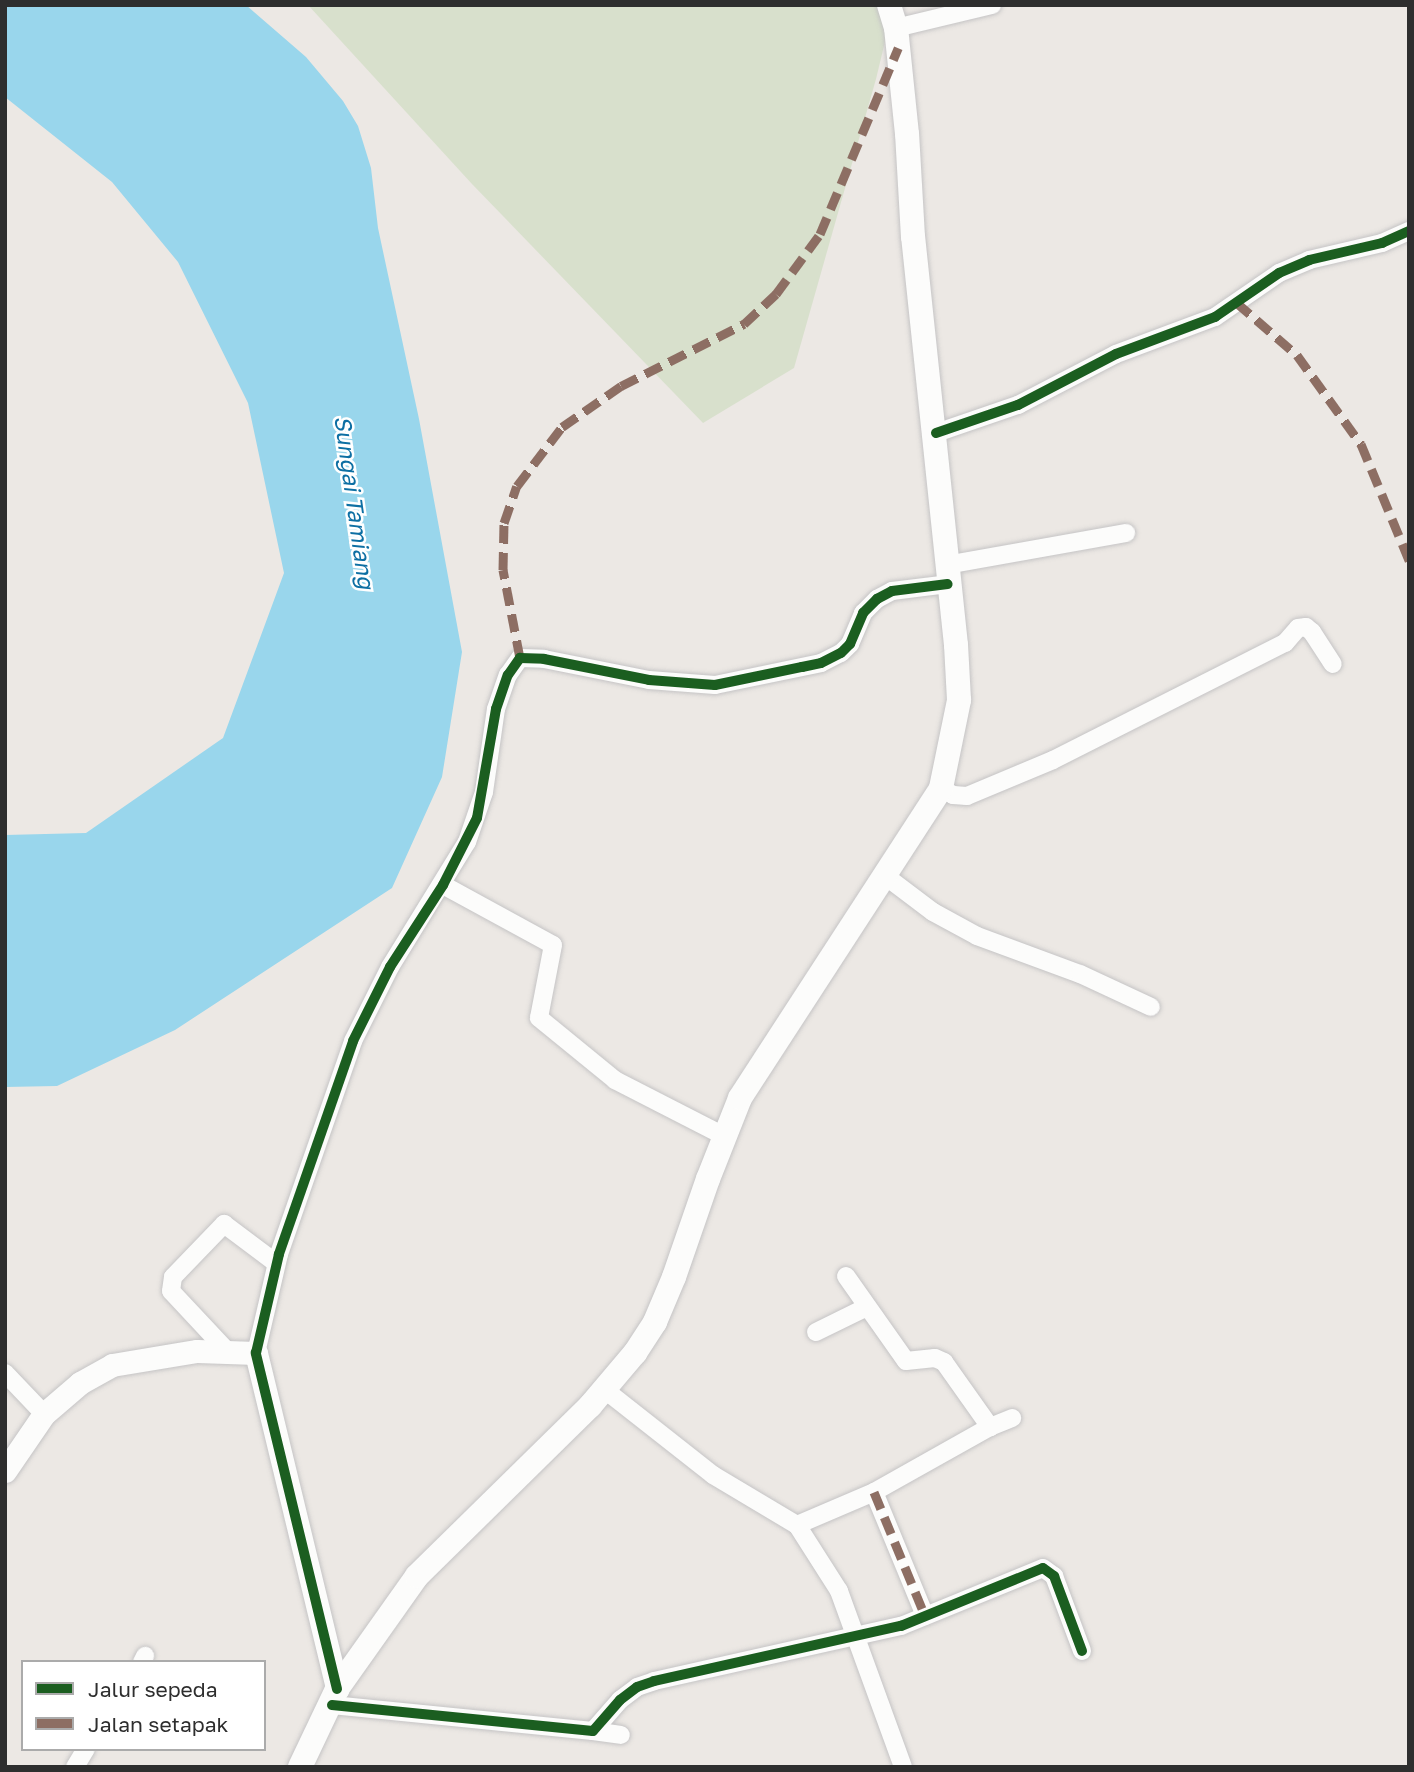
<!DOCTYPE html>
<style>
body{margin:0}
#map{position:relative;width:1414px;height:1772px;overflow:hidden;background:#ece8e4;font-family:"Golos Text",sans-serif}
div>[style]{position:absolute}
.cemetery>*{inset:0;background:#d8e0cc}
.water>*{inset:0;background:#99d6ec}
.roads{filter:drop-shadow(0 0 2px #c5c4c5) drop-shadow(0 0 2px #c5c4c5)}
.minor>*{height:18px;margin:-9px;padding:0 9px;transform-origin:9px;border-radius:9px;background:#fcfcfb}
.tertiary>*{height:23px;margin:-11.5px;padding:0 11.5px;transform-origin:11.5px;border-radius:11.5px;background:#fcfcfb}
.secondary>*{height:24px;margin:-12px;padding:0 12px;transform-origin:12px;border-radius:12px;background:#fcfcfb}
.quiet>*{height:9px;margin-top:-4.5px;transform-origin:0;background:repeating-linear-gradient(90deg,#8d6e63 0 18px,transparent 0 27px)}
.cycleway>*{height:10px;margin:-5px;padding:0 5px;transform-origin:5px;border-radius:5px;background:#1b5e20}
span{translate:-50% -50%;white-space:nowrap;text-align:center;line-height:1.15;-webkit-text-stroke:5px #fff;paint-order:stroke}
.water-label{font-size:23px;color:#0d6fa3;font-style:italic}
.frame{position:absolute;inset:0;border:7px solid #2e2e2e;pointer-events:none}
.legend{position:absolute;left:21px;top:1660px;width:245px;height:91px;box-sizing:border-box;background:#fff;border:2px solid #ababab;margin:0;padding:9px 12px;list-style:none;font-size:21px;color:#2e2e2e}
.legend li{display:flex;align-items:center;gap:14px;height:35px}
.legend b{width:35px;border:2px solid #ababab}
</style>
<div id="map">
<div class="cemetery">
<div style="clip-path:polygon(308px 5px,883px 5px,889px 25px,876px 79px,794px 368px,703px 423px,472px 184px)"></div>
</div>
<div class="water">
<div style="clip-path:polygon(5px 5px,246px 5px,306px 57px,343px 101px,358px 126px,371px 168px,378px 228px,419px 419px,462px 652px,442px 777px,392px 888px,175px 1030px,57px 1086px,5px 1087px,5px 835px,86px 833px,223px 738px,284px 573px,248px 403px,178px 262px,112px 182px,5px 97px)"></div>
</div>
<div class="roads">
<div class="minor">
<div style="left:896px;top:28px;width:99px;rotate:-13.5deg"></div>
<div style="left:936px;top:433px;width:87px;rotate:-18.9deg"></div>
<div style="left:1018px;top:405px;width:110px;rotate:-27.5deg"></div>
<div style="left:1116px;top:354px;width:106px;rotate:-20.5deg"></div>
<div style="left:1215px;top:317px;width:78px;rotate:-34.5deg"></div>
<div style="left:1279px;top:273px;width:33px;rotate:-23deg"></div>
<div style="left:1309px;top:260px;width:75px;rotate:-13.1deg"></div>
<div style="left:1382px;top:243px;width:30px;rotate:-24deg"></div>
<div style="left:946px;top:565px;width:183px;rotate:-10.1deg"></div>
<div style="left:941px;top:788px;width:14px;rotate:30deg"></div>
<div style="left:953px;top:795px;width:14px;rotate:4deg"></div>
<div style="left:967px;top:796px;width:93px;rotate:-22.7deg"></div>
<div style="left:1053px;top:760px;width:260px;rotate:-26.8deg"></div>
<div style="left:1285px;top:643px;width:20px;rotate:-49deg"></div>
<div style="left:1298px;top:628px;width:8px;rotate:-7deg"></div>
<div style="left:1306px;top:627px;width:8px;rotate:40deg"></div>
<div style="left:1312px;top:632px;width:38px;rotate:57deg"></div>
<div style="left:884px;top:875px;width:61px;rotate:37.1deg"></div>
<div style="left:933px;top:912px;width:50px;rotate:28.6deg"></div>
<div style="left:977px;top:936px;width:110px;rotate:20.3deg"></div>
<div style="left:1080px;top:974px;width:78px;rotate:24.9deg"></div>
<div style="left:443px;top:885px;width:125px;rotate:28.6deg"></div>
<div style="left:553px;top:945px;width:74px;rotate:100.9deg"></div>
<div style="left:539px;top:1018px;width:98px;rotate:39.2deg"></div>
<div style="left:615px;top:1080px;width:123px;rotate:27.2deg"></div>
<div style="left:846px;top:1276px;width:104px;rotate:54.8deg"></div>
<div style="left:906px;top:1361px;width:29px;rotate:-6deg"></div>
<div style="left:935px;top:1358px;width:10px;rotate:24deg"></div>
<div style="left:944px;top:1362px;width:80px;rotate:54.7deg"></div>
<div style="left:816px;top:1332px;width:57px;rotate:-26.1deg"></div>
<div style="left:228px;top:1352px;width:83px;rotate:-133.1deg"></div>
<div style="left:171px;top:1291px;width:14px;rotate:-82deg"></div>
<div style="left:173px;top:1277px;width:74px;rotate:-46.1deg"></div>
<div style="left:224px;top:1224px;width:65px;rotate:36.9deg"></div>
<div style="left:256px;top:1353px;width:102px;rotate:-76.9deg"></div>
<div style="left:279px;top:1254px;width:225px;rotate:-70.8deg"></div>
<div style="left:353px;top:1041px;width:83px;rotate:-63.4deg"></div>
<div style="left:390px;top:967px;width:147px;rotate:-58.4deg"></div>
<div style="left:467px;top:842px;width:53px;rotate:-71.2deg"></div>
<div style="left:484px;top:792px;width:84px;rotate:-81.8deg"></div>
<div style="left:496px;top:709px;width:36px;rotate:-71deg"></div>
<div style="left:508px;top:675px;width:21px;rotate:-55deg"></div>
<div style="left:520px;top:658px;width:24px;rotate:2deg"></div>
<div style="left:544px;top:659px;width:107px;rotate:11.3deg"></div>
<div style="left:649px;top:680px;width:66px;rotate:4.3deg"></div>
<div style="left:715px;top:685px;width:108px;rotate:-11.7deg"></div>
<div style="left:821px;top:663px;width:22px;rotate:-27deg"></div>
<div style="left:841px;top:653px;width:13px;rotate:-45deg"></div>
<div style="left:850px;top:644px;width:34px;rotate:-67deg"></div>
<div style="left:863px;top:613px;width:20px;rotate:-45deg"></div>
<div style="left:877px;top:599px;width:17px;rotate:-28deg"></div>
<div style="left:892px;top:591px;width:56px;rotate:-7.1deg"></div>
<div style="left:5px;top:1373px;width:57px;rotate:46.4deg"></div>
<div style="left:605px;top:1390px;width:137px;rotate:38.2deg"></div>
<div style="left:713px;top:1475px;width:98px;rotate:30.8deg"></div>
<div style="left:797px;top:1525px;width:78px;rotate:57.5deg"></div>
<div style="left:839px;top:1591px;width:187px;rotate:70deg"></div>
<div style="left:874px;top:1492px;width:134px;rotate:67.6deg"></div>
<div style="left:797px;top:1525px;width:84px;rotate:-23.2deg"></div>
<div style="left:874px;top:1492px;width:133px;rotate:-29.3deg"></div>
<div style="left:990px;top:1427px;width:24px;rotate:-22deg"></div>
<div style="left:142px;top:1662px;width:7px;rotate:-63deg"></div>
<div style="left:332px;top:1705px;width:262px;rotate:5.7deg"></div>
<div style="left:593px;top:1731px;width:41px;rotate:-48.9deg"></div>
<div style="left:620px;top:1700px;width:21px;rotate:-37deg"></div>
<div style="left:637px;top:1687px;width:18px;rotate:-19deg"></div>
<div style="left:654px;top:1681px;width:253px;rotate:-12.6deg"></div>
<div style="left:901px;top:1626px;width:153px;rotate:-22.2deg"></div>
<div style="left:1043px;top:1568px;width:14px;rotate:36deg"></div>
<div style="left:1054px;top:1576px;width:80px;rotate:69.5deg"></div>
<div style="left:593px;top:1731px;width:28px;rotate:8deg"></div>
<div style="left:75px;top:1767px;width:21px;rotate:-59deg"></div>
</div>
<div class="tertiary">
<div style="left:5px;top:1471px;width:69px;rotate:-55.6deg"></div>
<div style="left:44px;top:1414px;width:48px;rotate:-40.7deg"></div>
<div style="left:80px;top:1383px;width:37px;rotate:-29deg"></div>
<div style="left:112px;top:1365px;width:86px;rotate:-9.4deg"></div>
<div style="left:197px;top:1351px;width:59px;rotate:1.9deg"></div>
<div style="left:256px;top:1353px;width:346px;rotate:76.4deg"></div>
</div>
<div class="secondary">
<div style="left:300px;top:1767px;width:86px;rotate:-64.6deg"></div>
<div style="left:337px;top:1689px;width:138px;rotate:-54.7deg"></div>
<div style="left:417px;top:1576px;width:243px;rotate:-44.5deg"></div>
<div style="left:590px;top:1406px;width:70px;rotate:-49.7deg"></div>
<div style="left:635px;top:1353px;width:37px;rotate:-57deg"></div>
<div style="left:655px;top:1322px;width:49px;rotate:-67.1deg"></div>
<div style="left:674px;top:1277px;width:104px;rotate:-70.9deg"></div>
<div style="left:708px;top:1179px;width:87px;rotate:-68.4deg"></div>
<div style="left:740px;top:1098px;width:369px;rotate:-57deg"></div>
<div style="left:941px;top:788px;width:90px;rotate:-78.4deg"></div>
<div style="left:959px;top:700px;width:55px;rotate:-93.1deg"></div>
<div style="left:956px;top:645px;width:410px;rotate:-96deg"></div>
<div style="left:913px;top:237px;width:103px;rotate:-93.3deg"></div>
<div style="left:907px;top:134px;width:107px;rotate:-95.9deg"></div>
<div style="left:896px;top:28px;width:24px;rotate:-107deg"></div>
</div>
</div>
<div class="quiet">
<div style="left:1236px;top:302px;width:81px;rotate:41deg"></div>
<div style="left:1297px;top:355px;width:110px;rotate:54.3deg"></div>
<div style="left:1361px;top:444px;width:126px;rotate:67.5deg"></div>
<div style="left:526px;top:658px;width:6px;rotate:180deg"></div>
<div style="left:520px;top:658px;width:90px;rotate:-100.9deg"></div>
<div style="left:503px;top:570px;width:47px;rotate:-88.8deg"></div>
<div style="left:504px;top:523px;width:39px;rotate:-71deg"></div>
<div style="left:517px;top:486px;width:74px;rotate:-52.7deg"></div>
<div style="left:562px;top:427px;width:72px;rotate:-34.8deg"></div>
<div style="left:621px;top:386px;width:138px;rotate:-26.8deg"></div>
<div style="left:744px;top:324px;width:44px;rotate:-43.2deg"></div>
<div style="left:776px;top:294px;width:74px;rotate:-53.7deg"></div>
<div style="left:820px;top:234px;width:202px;rotate:-67.2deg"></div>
<div style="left:874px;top:1492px;width:134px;rotate:67.6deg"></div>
</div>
<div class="cycleway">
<div style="left:936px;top:433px;width:87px;rotate:-18.9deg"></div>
<div style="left:1018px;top:405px;width:110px;rotate:-27.5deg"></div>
<div style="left:1116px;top:354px;width:106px;rotate:-20.5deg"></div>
<div style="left:1215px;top:317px;width:78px;rotate:-34.5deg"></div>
<div style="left:1279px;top:273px;width:33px;rotate:-23deg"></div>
<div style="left:1309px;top:260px;width:75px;rotate:-13.1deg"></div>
<div style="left:1382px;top:243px;width:30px;rotate:-24deg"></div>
<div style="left:337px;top:1689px;width:346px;rotate:-103.6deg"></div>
<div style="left:256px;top:1353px;width:102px;rotate:-76.9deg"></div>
<div style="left:279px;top:1254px;width:225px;rotate:-70.8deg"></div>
<div style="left:353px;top:1041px;width:83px;rotate:-63.4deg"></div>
<div style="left:390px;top:967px;width:98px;rotate:-57.1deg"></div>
<div style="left:443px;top:885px;width:75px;rotate:-63.1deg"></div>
<div style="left:477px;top:818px;width:111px;rotate:-80.1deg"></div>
<div style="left:496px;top:709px;width:36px;rotate:-71deg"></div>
<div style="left:508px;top:675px;width:21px;rotate:-55deg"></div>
<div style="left:520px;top:658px;width:24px;rotate:2deg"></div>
<div style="left:544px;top:659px;width:107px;rotate:11.3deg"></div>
<div style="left:649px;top:680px;width:66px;rotate:4.3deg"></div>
<div style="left:715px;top:685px;width:89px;rotate:-11.7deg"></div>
<div style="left:802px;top:667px;width:19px;rotate:-12deg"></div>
<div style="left:821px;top:663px;width:22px;rotate:-27deg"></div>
<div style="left:841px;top:653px;width:13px;rotate:-45deg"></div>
<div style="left:850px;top:644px;width:34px;rotate:-67deg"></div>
<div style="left:863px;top:613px;width:20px;rotate:-45deg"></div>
<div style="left:877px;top:599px;width:17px;rotate:-28deg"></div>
<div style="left:892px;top:591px;width:56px;rotate:-7.1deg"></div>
<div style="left:332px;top:1705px;width:262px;rotate:5.7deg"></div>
<div style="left:593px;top:1731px;width:41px;rotate:-48.9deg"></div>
<div style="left:620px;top:1700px;width:21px;rotate:-37deg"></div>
<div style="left:637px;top:1687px;width:18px;rotate:-19deg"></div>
<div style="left:654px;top:1681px;width:253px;rotate:-12.6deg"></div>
<div style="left:901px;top:1626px;width:153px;rotate:-22.2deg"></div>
<div style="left:1043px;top:1568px;width:14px;rotate:36deg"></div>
<div style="left:1054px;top:1576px;width:80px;rotate:69.5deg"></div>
</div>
<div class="water-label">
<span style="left:355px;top:502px;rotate:82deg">Sungai Tamiang</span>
</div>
<div class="frame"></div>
<ul class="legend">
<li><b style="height:9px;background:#1b5e20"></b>Jalur sepeda</li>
<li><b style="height:9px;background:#8d6e63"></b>Jalan setapak</li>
</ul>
</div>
